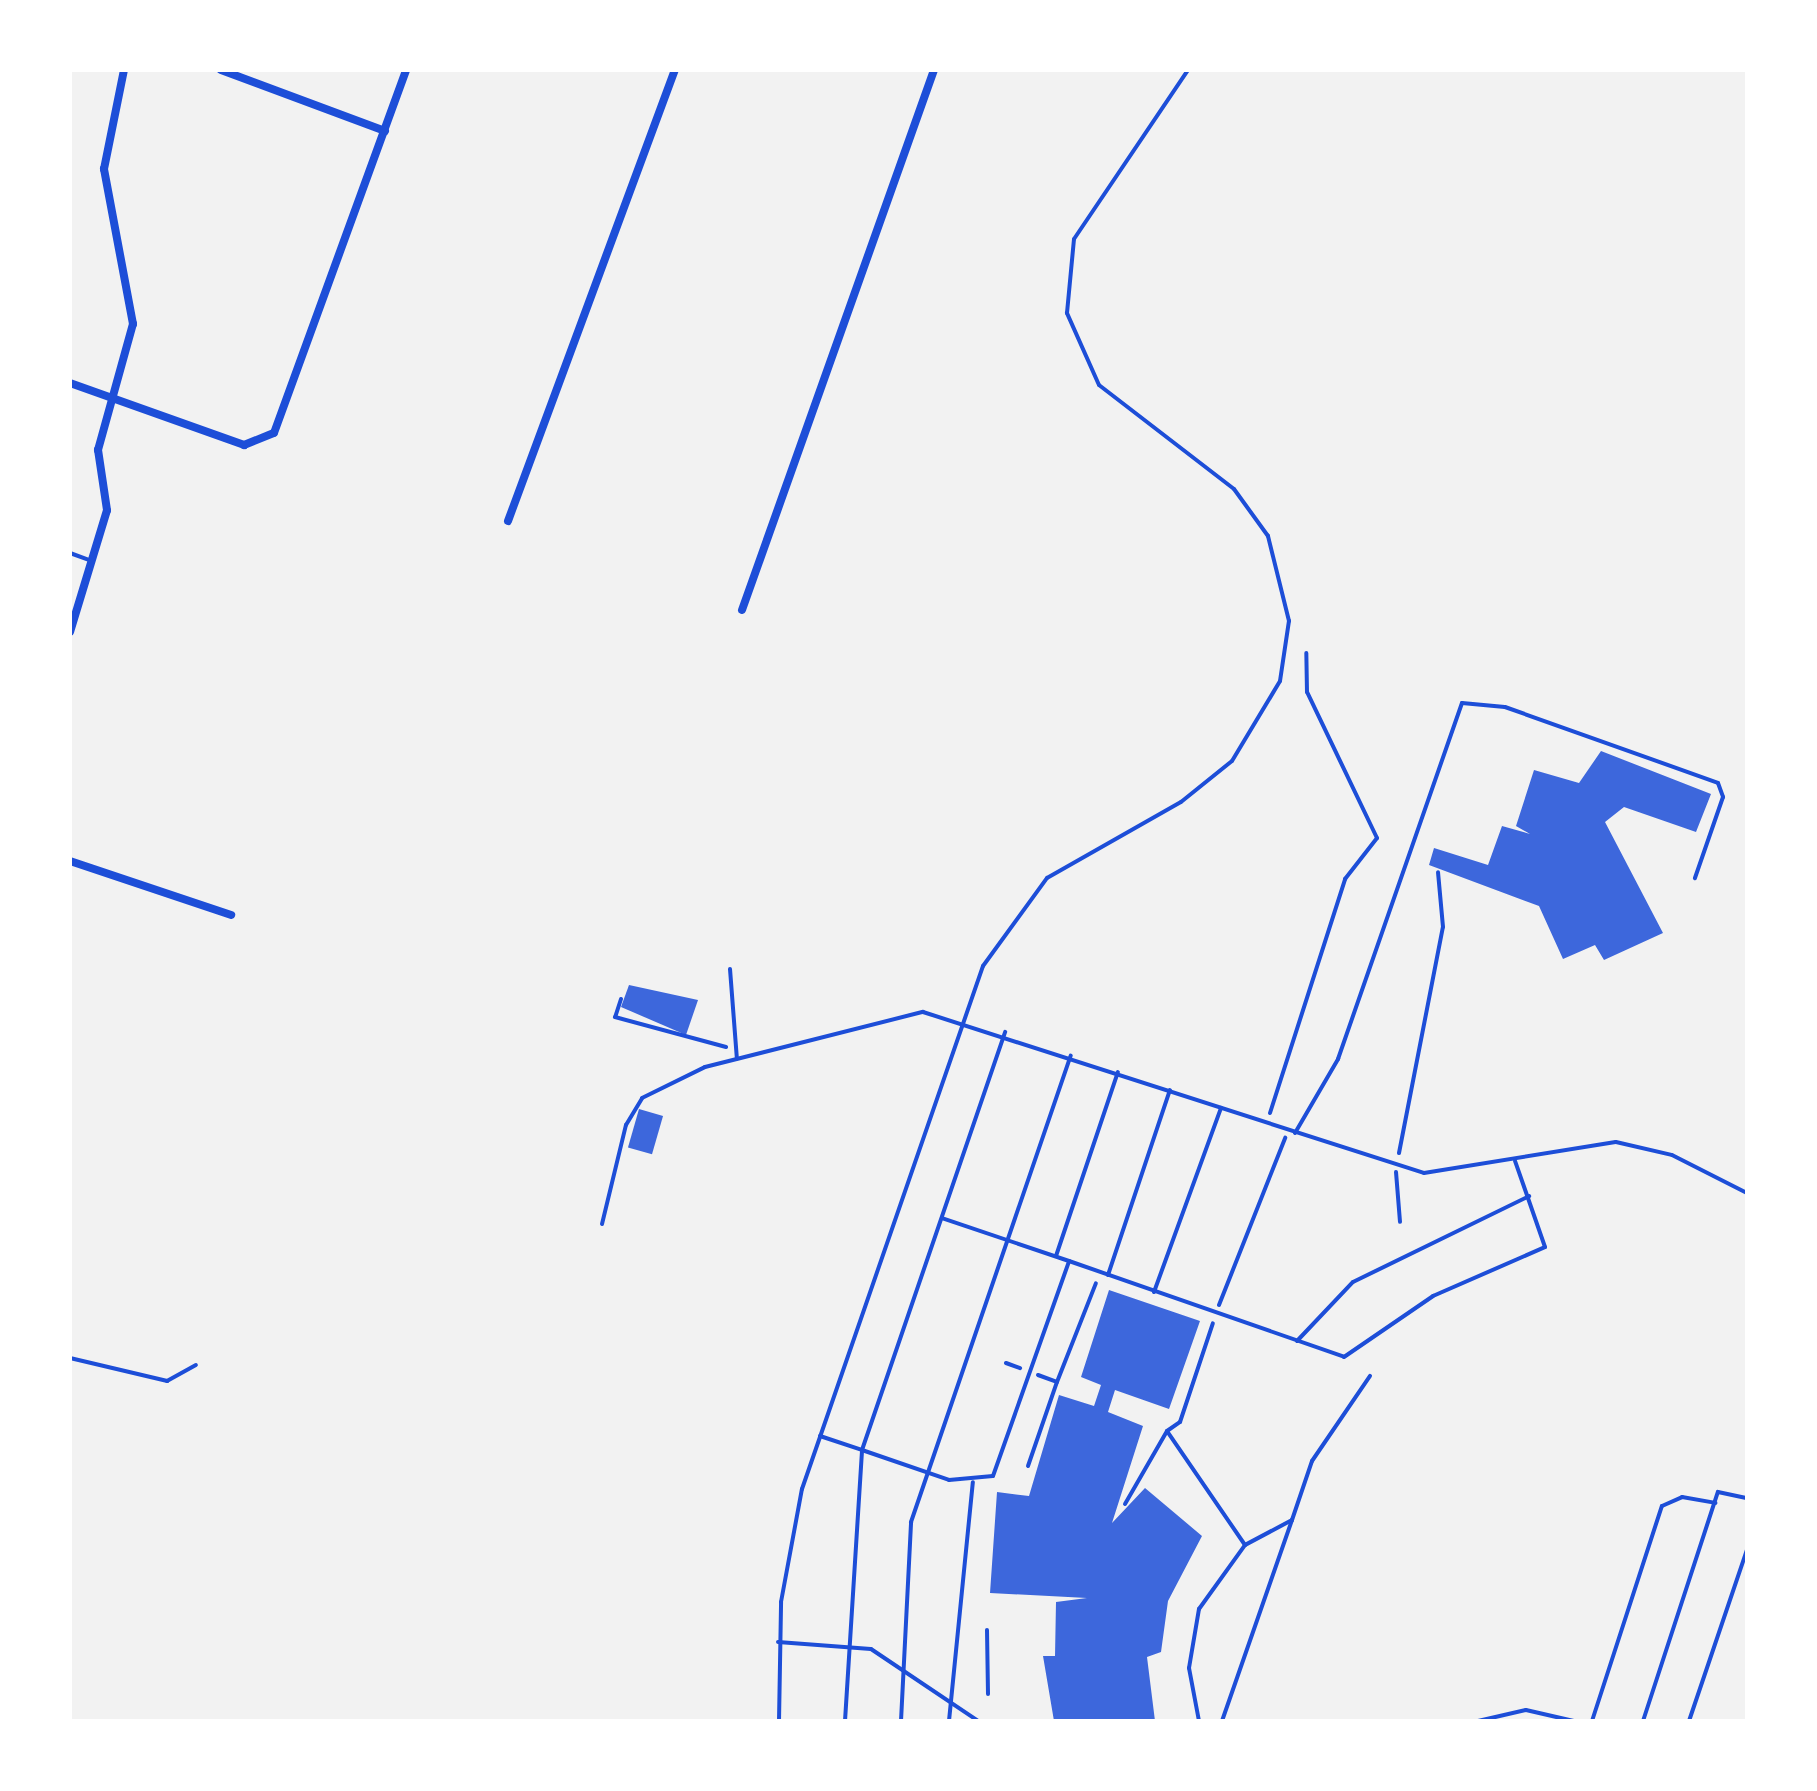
<!DOCTYPE html>
<style>
body{margin:0}
#map{position:relative;width:1817px;height:1791px;overflow:hidden;background:#f2f2f2;font-family:Mulish,sans-serif}
div>[style]{position:absolute}
.building>*{inset:0;background:#3d67dc;transform-origin:0 0}
.path>*{height:4px;margin:-2px;padding:0 2px;transform-origin:2px;border-radius:2px;background:#1d4ed8}
.service>*{height:4px;margin:-2px;padding:0 2px;transform-origin:2px;border-radius:2px;background:#1d4ed8}
.minor>*{height:8px;margin:-4px;padding:0 4px;transform-origin:4px;border-radius:4px;background:#1d4ed8}
span{translate:-50% -50%;white-space:nowrap;text-align:center;line-height:1.15;-webkit-text-stroke:8px #fff;paint-order:stroke}
.frame{position:absolute;inset:0;border:72px solid #fff;pointer-events:none}
</style>
<div id="map">
<div class="building">
<div style="clip-path:polygon(1601px 751px,1711px 794px,1696px 832px,1624px 807px,1605px 822px,1663px 933px,1604px 960px,1595px 945px,1563px 959px,1539px 906px,1429px 865px,1434px 848px,1488px 865px,1502px 826px,1530px 834px,1516px 826px,1534px 770px,1579px 783px)"></div>
<div style="clip-path:polygon(629px 985px,698px 1000px,686px 1035px,621px 1007px)"></div>
<div style="left:639px;top:1109px;width:25px;height:40px;rotate:16deg"></div>
<div style="clip-path:polygon(1109px 1290px,1200px 1321px,1169px 1409px,1115px 1390px,1108px 1412px,1143px 1426px,1112px 1523px,1145px 1488px,1202px 1536px,1168px 1601px,1161px 1652px,1147px 1657px,1155px 1721px,1054px 1721px,1043px 1656px,1055px 1656px,1056px 1602px,1087px 1598px,990px 1593px,997px 1492px,1029px 1496px,1059px 1395px,1094px 1406px,1101px 1385px,1081px 1377px)"></div>
</div>
<div class="path">
<div style="left:621px;top:999px;width:19px;rotate:108deg"></div>
<div style="left:615px;top:1017px;width:115px;rotate:15.1deg"></div>
<div style="left:1270px;top:1113px;width:246px;rotate:-72.2deg"></div>
<div style="left:1345px;top:879px;width:52px;rotate:-52deg"></div>
<div style="left:1377px;top:838px;width:162px;rotate:-115.6deg"></div>
<div style="left:1307px;top:692px;width:39px;rotate:-91deg"></div>
<div style="left:1399px;top:1153px;width:230px;rotate:-79deg"></div>
<div style="left:1443px;top:927px;width:55px;rotate:-95.2deg"></div>
<div style="left:1396px;top:1172px;width:50px;rotate:85.4deg"></div>
<div style="left:1219px;top:1305px;width:180px;rotate:-68.4deg"></div>
<div style="left:1006px;top:1363px;width:15px;rotate:20deg"></div>
<div style="left:1038px;top:1375px;width:20px;rotate:20deg"></div>
<div style="left:1057px;top:1382px;width:106px;rotate:-68.5deg"></div>
<div style="left:1028px;top:1466px;width:89px;rotate:-71deg"></div>
<div style="left:1125px;top:1504px;width:84px;rotate:-60.1deg"></div>
<div style="left:1292px;top:1520px;width:62px;rotate:-71.3deg"></div>
<div style="left:1312px;top:1461px;width:103px;rotate:-55.7deg"></div>
<div style="left:987px;top:1630px;width:64px;rotate:89.1deg"></div>
<div style="left:1199px;top:1721px;width:54px;rotate:-100.7deg"></div>
<div style="left:1189px;top:1668px;width:60px;rotate:-80.4deg"></div>
<div style="left:1199px;top:1609px;width:79px;rotate:-54.3deg"></div>
<div style="left:1245px;top:1545px;width:138px;rotate:-124.4deg"></div>
<div style="left:1167px;top:1431px;width:16px;rotate:-35deg"></div>
<div style="left:1180px;top:1422px;width:104px;rotate:-71.6deg"></div>
<div style="left:1222px;top:1721px;width:213px;rotate:-70.8deg"></div>
<div style="left:1292px;top:1520px;width:53px;rotate:152deg"></div>
<div style="left:1478px;top:1721px;width:49px;rotate:-12.9deg"></div>
<div style="left:1526px;top:1710px;width:49px;rotate:12.9deg"></div>
</div>
<div class="service">
<div style="left:70px;top:553px;width:20px;rotate:20deg"></div>
<div style="left:730px;top:969px;width:90px;rotate:85.6deg"></div>
<div style="left:1295px;top:1133px;width:86px;rotate:-59.8deg"></div>
<div style="left:1338px;top:1059px;width:377px;rotate:-70.8deg"></div>
<div style="left:1462px;top:703px;width:43px;rotate:5.3deg"></div>
<div style="left:1505px;top:707px;width:226px;rotate:19.6deg"></div>
<div style="left:1718px;top:783px;width:15px;rotate:70deg"></div>
<div style="left:1723px;top:797px;width:86px;rotate:109.1deg"></div>
<div style="left:602px;top:1224px;width:102px;rotate:-76.4deg"></div>
<div style="left:626px;top:1125px;width:31px;rotate:-59deg"></div>
<div style="left:642px;top:1098px;width:70px;rotate:-26.2deg"></div>
<div style="left:705px;top:1067px;width:225px;rotate:-14.2deg"></div>
<div style="left:923px;top:1012px;width:526px;rotate:17.82deg"></div>
<div style="left:1424px;top:1173px;width:194px;rotate:-9.2deg"></div>
<div style="left:1616px;top:1142px;width:57px;rotate:13.1deg"></div>
<div style="left:1672px;top:1155px;width:84px;rotate:26.9deg"></div>
<div style="left:1056px;top:1256px;width:194px;rotate:-71.4deg"></div>
<div style="left:1069px;top:1261px;width:291px;rotate:19.2deg"></div>
<div style="left:1344px;top:1357px;width:108px;rotate:-34.4deg"></div>
<div style="left:1433px;top:1296px;width:122px;rotate:-23.6deg"></div>
<div style="left:1545px;top:1247px;width:91px;rotate:-109.2deg"></div>
<div style="left:1108px;top:1275px;width:195px;rotate:-71.5deg"></div>
<div style="left:1154px;top:1292px;width:196px;rotate:-70deg"></div>
<div style="left:1297px;top:1341px;width:81px;rotate:-46.5deg"></div>
<div style="left:1353px;top:1282px;width:196px;rotate:-26deg"></div>
<div style="left:70px;top:1358px;width:100px;rotate:13.3deg"></div>
<div style="left:167px;top:1381px;width:33px;rotate:-29deg"></div>
<div style="left:820px;top:1436px;width:44px;rotate:18.4deg"></div>
<div style="left:862px;top:1450px;width:442px;rotate:-71.1deg"></div>
<div style="left:778px;top:1642px;width:93px;rotate:4.3deg"></div>
<div style="left:871px;top:1649px;width:129px;rotate:33.9deg"></div>
<div style="left:779px;top:1721px;width:119px;rotate:-89deg"></div>
<div style="left:781px;top:1602px;width:115px;rotate:-79.5deg"></div>
<div style="left:802px;top:1489px;width:553px;rotate:-70.91deg"></div>
<div style="left:983px;top:966px;width:109px;rotate:-54deg"></div>
<div style="left:1047px;top:878px;width:154px;rotate:-29.6deg"></div>
<div style="left:1181px;top:802px;width:65px;rotate:-38.8deg"></div>
<div style="left:1232px;top:761px;width:93px;rotate:-59deg"></div>
<div style="left:1280px;top:681px;width:61px;rotate:-81.5deg"></div>
<div style="left:1289px;top:621px;width:88px;rotate:-103.9deg"></div>
<div style="left:1268px;top:536px;width:58px;rotate:-125.9deg"></div>
<div style="left:1234px;top:489px;width:170px;rotate:-142.4deg"></div>
<div style="left:1099px;top:385px;width:79px;rotate:-114deg"></div>
<div style="left:1067px;top:313px;width:74px;rotate:-84.6deg"></div>
<div style="left:1074px;top:239px;width:204px;rotate:-56deg"></div>
<div style="left:845px;top:1721px;width:272px;rotate:-86.4deg"></div>
<div style="left:862px;top:1450px;width:92px;rotate:19deg"></div>
<div style="left:949px;top:1480px;width:44px;rotate:-5.2deg"></div>
<div style="left:993px;top:1476px;width:228px;rotate:-70.5deg"></div>
<div style="left:1069px;top:1261px;width:134px;rotate:-161.3deg"></div>
<div style="left:901px;top:1721px;width:199px;rotate:-87.1deg"></div>
<div style="left:911px;top:1522px;width:493px;rotate:-71.1deg"></div>
<div style="left:949px;top:1721px;width:240px;rotate:-84.3deg"></div>
<div style="left:1592px;top:1721px;width:226px;rotate:-72deg"></div>
<div style="left:1662px;top:1506px;width:22px;rotate:-24deg"></div>
<div style="left:1682px;top:1497px;width:34px;rotate:10deg"></div>
<div style="left:1643px;top:1721px;width:241px;rotate:-71.9deg"></div>
<div style="left:1718px;top:1492px;width:30px;rotate:12deg"></div>
<div style="left:1689px;top:1721px;width:181px;rotate:-71.3deg"></div>
</div>
<div class="minor">
<div style="left:221px;top:70px;width:175px;rotate:20.4deg"></div>
<div style="left:70px;top:383px;width:185px;rotate:19.6deg"></div>
<div style="left:244px;top:445px;width:32px;rotate:-22deg"></div>
<div style="left:274px;top:433px;width:386px;rotate:-70deg"></div>
<div style="left:508px;top:521px;width:481px;rotate:-69.7deg"></div>
<div style="left:742px;top:610px;width:573px;rotate:-70.43deg"></div>
<div style="left:70px;top:632px;width:127px;rotate:-73.1deg"></div>
<div style="left:107px;top:510px;width:61px;rotate:-98.5deg"></div>
<div style="left:98px;top:450px;width:131px;rotate:-74.5deg"></div>
<div style="left:133px;top:324px;width:158px;rotate:-100.6deg"></div>
<div style="left:104px;top:169px;width:101px;rotate:-78.6deg"></div>
<div style="left:70px;top:861px;width:170px;rotate:18.5deg"></div>
</div>
<div class="frame"></div>
</div>
